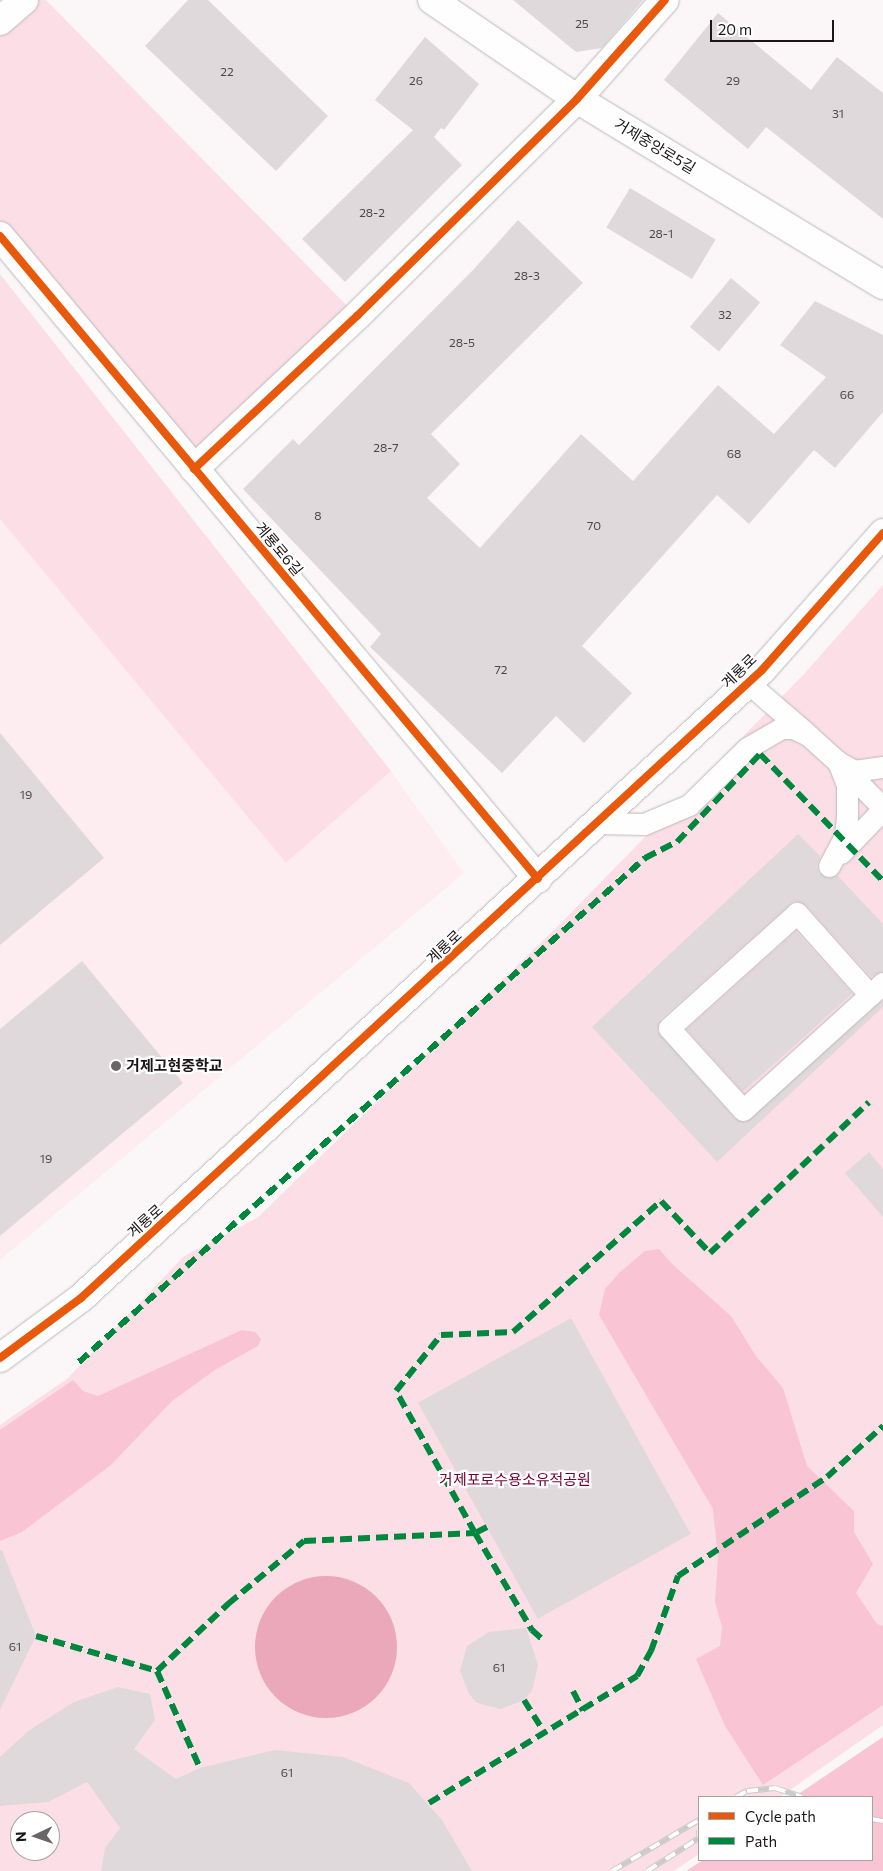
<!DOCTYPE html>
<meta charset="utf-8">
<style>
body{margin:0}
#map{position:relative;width:883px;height:1871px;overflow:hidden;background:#fbf7f8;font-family:Commissioner,"Noto Sans KR",sans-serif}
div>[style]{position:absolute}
.built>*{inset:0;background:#fdecf0}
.green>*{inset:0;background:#fcdfe6}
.forest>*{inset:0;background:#f9c4d3}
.water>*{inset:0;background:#eaa8ba}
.round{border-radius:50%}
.building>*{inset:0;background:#dfd9db;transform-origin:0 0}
.roads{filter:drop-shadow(0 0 1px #bcb8b9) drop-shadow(0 0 1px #bcb8b9)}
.lane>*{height:21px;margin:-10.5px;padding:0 10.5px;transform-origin:10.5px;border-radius:10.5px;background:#fefefe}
.street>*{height:28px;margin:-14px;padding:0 14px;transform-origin:14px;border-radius:14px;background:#fefefe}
.secondary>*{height:28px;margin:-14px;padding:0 14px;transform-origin:14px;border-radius:14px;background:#fefefe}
.rail>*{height:5.5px;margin-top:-2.75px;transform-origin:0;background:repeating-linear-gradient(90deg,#fff 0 11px,#cccbcb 0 22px);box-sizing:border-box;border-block:1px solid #cccbcb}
.quiet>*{height:6px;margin-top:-3px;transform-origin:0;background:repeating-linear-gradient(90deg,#00873e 0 12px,transparent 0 18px)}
.cycleway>*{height:8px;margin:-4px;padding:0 4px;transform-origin:4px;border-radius:4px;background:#e8590c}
.dots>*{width:14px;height:14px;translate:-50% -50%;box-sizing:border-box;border:2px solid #fff;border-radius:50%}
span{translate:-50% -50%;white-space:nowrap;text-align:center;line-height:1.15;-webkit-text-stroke:4.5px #fff;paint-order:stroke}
.number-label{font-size:12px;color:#4d4749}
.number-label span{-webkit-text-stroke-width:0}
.street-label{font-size:15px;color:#1c1618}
.poi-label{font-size:15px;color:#1c1618;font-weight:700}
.left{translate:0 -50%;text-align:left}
.park-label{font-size:15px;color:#720036}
.legend{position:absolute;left:698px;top:1796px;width:175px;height:65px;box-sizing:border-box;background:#fff;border:1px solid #a4a2a3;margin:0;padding:6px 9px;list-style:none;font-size:15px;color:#1c1618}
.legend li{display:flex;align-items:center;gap:10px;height:25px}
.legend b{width:25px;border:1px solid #a4a2a3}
.north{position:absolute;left:10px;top:1811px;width:50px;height:50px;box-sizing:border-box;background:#fff;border:1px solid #a4a2a3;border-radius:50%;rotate:267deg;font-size:14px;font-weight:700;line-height:20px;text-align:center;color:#1c1618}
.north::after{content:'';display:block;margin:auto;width:18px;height:22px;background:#6a6566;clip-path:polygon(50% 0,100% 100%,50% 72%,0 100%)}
.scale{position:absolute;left:710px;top:20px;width:124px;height:22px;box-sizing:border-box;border:2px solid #1c1618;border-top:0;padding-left:6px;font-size:15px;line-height:18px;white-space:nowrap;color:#1c1618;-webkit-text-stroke:4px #fff;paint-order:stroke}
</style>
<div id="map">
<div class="built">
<div style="clip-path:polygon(0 519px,286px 863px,391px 771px,464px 873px,0 1260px)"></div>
</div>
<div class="green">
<div style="clip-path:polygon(24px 0,46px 0,357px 316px,194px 469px,0 236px,0 21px)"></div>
<div style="clip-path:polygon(0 274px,391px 771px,286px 863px,0 519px)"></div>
<div style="clip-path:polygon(evenodd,883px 585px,883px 1725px,780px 1797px,699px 1797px,699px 1854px,674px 1871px,0 1871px,0 1425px,68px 1378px,184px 1256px,257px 1218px,561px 923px,803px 675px,883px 585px,20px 1821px,50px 1821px,50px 1851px,20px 1851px,20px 1821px)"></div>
</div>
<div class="forest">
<div style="clip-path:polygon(659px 1249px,672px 1264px,731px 1316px,756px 1356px,783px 1388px,807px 1466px,854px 1511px,854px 1532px,873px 1564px,856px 1593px,877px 1624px,883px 1626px,883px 1705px,763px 1785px,725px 1726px,696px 1659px,720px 1646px,722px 1627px,715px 1602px,718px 1558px,713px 1509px,599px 1315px,605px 1289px,620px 1272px,645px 1251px)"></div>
<div style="clip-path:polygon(242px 1330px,255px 1332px,261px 1339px,258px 1346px,215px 1370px,172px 1401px,111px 1465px,22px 1532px,0 1541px,0 1430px,73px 1380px,83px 1391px,98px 1396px)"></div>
<div style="clip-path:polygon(883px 1737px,883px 1871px,686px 1871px,703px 1860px,872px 1860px,872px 1797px,794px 1797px)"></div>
</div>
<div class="water">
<div class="round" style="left:255px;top:1576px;width:142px;height:142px"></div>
</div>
<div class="building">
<div style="clip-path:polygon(188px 0,208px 0,328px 116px,276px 171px,145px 46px)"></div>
<div style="clip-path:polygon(513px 0,643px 0,602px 48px,576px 52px)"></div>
<div style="clip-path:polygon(718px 13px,811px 90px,837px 57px,883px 93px,883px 219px,766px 127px,748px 149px,664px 80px)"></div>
<div style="clip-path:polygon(425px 37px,479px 84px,444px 130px,441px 128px,434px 137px,462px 165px,345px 282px,302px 239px,413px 130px,375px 100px)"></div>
<div style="left:630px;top:188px;width:100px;height:46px;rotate:31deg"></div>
<div style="clip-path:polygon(518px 220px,583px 283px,431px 434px,460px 464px,427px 498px,480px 548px,581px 434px,633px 481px,718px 385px,774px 434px,826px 377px,780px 345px,815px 301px,883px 335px,883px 412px,835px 468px,814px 450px,749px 524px,717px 495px,582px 646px,632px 693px,584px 743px,556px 716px,502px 773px,370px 647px,381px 634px,243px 489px,293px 439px,299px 445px,473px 270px)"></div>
<div style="left:731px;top:278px;width:38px;height:64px;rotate:40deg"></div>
<div style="clip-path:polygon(0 733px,104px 858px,0 945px)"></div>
<div style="clip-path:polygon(798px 834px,820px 856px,817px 866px,819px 873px,829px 878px,837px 875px,883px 924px,883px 971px,871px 977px,806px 905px,794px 901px,661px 1019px,657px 1031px,734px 1118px,745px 1122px,883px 1000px,883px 1007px,717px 1162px,592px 1027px)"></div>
<div style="left:796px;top:931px;width:84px;height:147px;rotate:48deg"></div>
<div style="clip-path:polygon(82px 961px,183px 1083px,0 1236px,0 1029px)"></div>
<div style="clip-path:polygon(869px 1152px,883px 1169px,883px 1217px,845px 1173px)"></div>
<div style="left:571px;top:1318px;width:247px;height:175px;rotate:61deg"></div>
<div style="clip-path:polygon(2px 1550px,36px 1636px,0 1710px,0 1551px)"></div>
<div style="clip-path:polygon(526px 1628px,538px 1665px,532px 1691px,524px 1700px,501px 1709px,477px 1703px,469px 1694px,460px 1671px,467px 1646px,489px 1632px)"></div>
<div style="clip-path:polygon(118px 1687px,150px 1694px,155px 1720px,134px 1749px,176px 1779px,200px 1768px,275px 1750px,343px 1757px,409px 1783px,442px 1820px,472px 1871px,101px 1871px,105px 1848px,120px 1828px,87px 1782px,48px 1802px,0 1806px,0 1757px,28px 1731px,74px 1702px)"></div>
</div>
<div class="roads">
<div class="lane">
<div style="left:748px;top:683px;width:75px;rotate:40.7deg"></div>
<div style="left:842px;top:766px;width:59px;rotate:45.7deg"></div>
<div style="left:597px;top:823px;width:47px;rotate:1.2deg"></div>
<div style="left:644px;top:824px;width:49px;rotate:-22.9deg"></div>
<div style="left:689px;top:805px;width:81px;rotate:-44.5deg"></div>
<div style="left:747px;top:748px;width:39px;rotate:-30deg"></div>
<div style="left:781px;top:728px;width:12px"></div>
<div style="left:793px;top:728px;width:17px;rotate:25deg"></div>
<div style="left:808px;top:735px;width:40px;rotate:42deg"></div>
<div style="left:838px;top:762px;width:18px;rotate:29deg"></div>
<div style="left:854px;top:771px;width:29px;rotate:-8deg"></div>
<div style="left:841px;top:853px;width:61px;rotate:-46.3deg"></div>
<div style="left:829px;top:866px;width:34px;rotate:-62deg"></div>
<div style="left:845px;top:836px;width:18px;rotate:-84deg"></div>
<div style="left:847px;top:818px;width:33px;rotate:-90deg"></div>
<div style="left:847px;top:785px;width:25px;rotate:-111deg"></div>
<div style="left:870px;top:995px;width:110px;rotate:-131.7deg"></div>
<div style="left:797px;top:913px;width:172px;rotate:138.1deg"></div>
<div style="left:669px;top:1028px;width:110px;rotate:47.9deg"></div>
<div style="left:743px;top:1110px;width:171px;rotate:-42.2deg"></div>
<div style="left:870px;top:995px;width:18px;rotate:-43deg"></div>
</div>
<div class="street">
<div style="left:0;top:21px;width:32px;rotate:-41deg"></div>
<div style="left:0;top:236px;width:838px;rotate:50.08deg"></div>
<div style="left:194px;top:469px;width:224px;rotate:-43.2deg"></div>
<div style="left:357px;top:316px;width:309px;rotate:-44.6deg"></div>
<div style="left:577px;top:99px;width:132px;rotate:-48.4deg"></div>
</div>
<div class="secondary">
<div style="left:432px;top:0;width:176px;rotate:34.3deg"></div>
<div style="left:577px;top:99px;width:358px;rotate:31.3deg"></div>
<div style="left:0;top:1358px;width:101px;rotate:-36.5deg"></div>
<div style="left:81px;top:1298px;width:926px;rotate:-42.68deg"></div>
<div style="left:762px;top:670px;width:183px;rotate:-48.5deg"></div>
</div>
</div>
<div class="rail">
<div style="left:736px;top:1797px;width:13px;rotate:-29deg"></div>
<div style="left:747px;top:1791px;width:28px;rotate:-6deg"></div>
<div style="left:775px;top:1788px;width:28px;rotate:18deg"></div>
<div style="left:872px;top:1819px;width:11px;rotate:10deg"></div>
<div style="left:612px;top:1871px;width:101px;rotate:-30.4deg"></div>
<div style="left:647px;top:1871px;width:62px;rotate:-32.4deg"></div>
<div style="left:699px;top:1838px;width:8px;rotate:-90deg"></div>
</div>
<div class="quiet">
<div style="left:79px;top:1362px;width:758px;rotate:-41.68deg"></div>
<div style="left:645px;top:858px;width:36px;rotate:-27deg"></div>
<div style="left:677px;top:842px;width:121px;rotate:-46.7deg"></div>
<div style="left:760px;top:754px;width:177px;rotate:45.9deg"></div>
<div style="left:487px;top:1527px;width:13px;rotate:153deg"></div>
<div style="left:475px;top:1533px;width:113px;rotate:59.6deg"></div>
<div style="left:532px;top:1630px;width:15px;rotate:42deg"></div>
<div style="left:36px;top:1636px;width:126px;rotate:16.1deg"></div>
<div style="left:157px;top:1671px;width:106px;rotate:66.1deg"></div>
<div style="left:157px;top:1671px;width:98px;rotate:-43.3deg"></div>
<div style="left:228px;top:1604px;width:99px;rotate:-39.7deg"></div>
<div style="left:304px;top:1541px;width:171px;rotate:-2.7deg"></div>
<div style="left:475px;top:1533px;width:162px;rotate:-119.1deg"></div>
<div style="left:396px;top:1391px;width:72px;rotate:-51.2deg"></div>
<div style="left:441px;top:1335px;width:72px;rotate:-2.4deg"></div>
<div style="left:513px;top:1332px;width:198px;rotate:-41.5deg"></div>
<div style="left:661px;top:1201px;width:71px;rotate:46.7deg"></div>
<div style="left:710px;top:1253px;width:219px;rotate:-43.5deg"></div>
<div style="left:573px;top:1691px;width:22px;rotate:63deg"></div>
<div style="left:524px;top:1700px;width:40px;rotate:58deg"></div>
<div style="left:429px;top:1803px;width:244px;rotate:-31.4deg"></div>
<div style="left:637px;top:1676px;width:29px;rotate:-61deg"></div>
<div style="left:651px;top:1651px;width:80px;rotate:-70.2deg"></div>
<div style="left:678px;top:1576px;width:179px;rotate:-33.6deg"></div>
<div style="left:827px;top:1477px;width:76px;rotate:-42.3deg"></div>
</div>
<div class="cycleway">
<div style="left:0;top:236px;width:838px;rotate:50.08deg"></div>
<div style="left:194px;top:469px;width:224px;rotate:-43.2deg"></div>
<div style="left:357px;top:316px;width:309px;rotate:-44.6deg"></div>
<div style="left:577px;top:99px;width:132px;rotate:-48.4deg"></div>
<div style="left:0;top:1358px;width:101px;rotate:-36.5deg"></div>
<div style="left:81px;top:1298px;width:926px;rotate:-42.68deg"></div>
<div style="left:762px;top:670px;width:183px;rotate:-48.5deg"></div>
</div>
<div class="dots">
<div style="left:116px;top:1066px;background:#6a6566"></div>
</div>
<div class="number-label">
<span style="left:582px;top:24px">25</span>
<span style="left:227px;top:72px">22</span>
<span style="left:416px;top:81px">26</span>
<span style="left:733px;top:81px">29</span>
<span style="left:838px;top:114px">31</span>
<span style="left:372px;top:213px">28-2</span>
<span style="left:661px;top:234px">28-1</span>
<span style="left:527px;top:276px">28-3</span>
<span style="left:725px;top:315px">32</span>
<span style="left:462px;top:343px">28-5</span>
<span style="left:847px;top:395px">66</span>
<span style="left:386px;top:448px">28-7</span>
<span style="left:734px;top:454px">68</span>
<span style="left:318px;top:516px">8</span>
<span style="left:594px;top:526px">70</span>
<span style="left:501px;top:670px">72</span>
<span style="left:26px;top:795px">19</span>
<span style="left:46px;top:1159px">19</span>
<span style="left:15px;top:1647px">61</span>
<span style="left:499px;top:1668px">61</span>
<span style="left:287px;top:1773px">61</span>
</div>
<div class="street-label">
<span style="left:655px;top:146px;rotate:31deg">거제중앙로5길</span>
<span style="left:279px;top:549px;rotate:50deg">계룡로6길</span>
<span style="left:739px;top:671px;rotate:-44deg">계룡로</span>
<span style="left:444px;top:947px;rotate:-43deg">계룡로</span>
<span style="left:145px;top:1221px;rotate:-42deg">계룡로</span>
</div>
<div class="poi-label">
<span class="left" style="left:126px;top:1066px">거제고현중학교</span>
</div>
<div class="park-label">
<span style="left:515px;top:1480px">거제포로수용소유적공원</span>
</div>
<ul class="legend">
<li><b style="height:6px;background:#e8590c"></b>Cycle path</li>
<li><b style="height:6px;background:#00873e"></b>Path</li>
</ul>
<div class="north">N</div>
<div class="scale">20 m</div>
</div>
